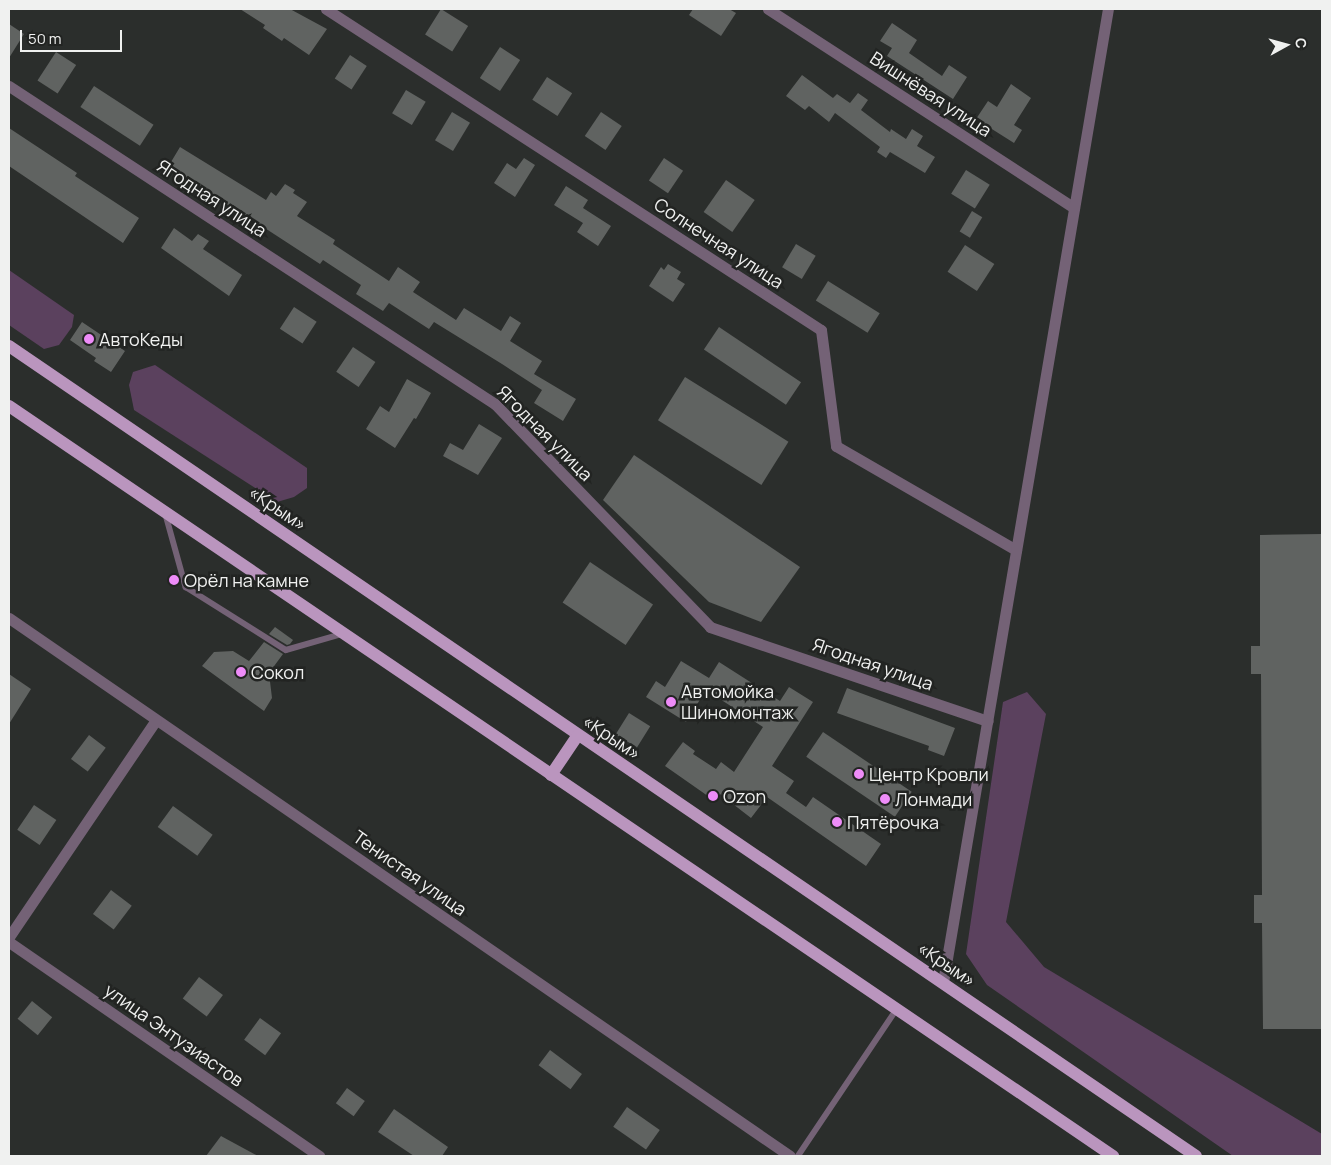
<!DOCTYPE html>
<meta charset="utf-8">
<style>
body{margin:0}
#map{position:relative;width:1331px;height:1165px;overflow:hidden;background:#2b2e2c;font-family:Manrope,sans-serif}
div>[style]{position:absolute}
.green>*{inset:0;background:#5b415e}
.building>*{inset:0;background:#606361;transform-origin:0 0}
.service>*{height:5.5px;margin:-2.75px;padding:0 2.75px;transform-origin:2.75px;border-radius:2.75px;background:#746276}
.minor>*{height:11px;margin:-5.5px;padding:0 5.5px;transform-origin:5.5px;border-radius:5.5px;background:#746276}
.primary>*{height:12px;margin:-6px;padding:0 6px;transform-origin:6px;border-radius:6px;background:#ba95be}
.dots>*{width:14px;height:14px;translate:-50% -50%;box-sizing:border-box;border:2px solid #222422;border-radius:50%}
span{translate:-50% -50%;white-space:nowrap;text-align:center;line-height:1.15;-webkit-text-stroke:5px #222422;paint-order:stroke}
.street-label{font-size:18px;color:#f0f1f0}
.poi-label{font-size:18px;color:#f0f1f0}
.left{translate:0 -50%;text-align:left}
.frame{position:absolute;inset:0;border:10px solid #f0f1f0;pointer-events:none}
.north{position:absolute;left:1261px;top:20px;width:50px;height:50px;-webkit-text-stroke:4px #222422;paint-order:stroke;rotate:83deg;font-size:14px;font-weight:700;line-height:20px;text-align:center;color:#f0f1f0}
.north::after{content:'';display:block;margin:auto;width:18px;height:22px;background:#f0f1f0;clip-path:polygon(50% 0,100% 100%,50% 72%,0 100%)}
.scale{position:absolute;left:20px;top:30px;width:102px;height:22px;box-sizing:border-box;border:2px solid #f0f1f0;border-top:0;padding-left:6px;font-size:15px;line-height:18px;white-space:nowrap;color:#f0f1f0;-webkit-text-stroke:4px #222422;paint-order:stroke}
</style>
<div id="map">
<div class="green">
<div style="clip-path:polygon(9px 270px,74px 315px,72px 327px,59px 345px,44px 349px,9px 325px)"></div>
<div style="clip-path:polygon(155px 365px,307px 468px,307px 488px,294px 497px,277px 502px,134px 410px,129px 385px,133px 372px)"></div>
<div style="clip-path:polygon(1027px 692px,1046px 714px,1006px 922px,1044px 967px,1322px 1134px,1322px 1156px,1233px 1156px,987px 985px,966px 954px,1003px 702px)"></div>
</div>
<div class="building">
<div style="clip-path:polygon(240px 9px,290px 9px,327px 29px,309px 55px,284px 38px,282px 41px,263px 28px,265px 25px)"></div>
<div style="left:441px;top:9px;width:32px;height:30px;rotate:32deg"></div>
<div style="clip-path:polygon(693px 9px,729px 9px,736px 13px,721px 36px,689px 15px)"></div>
<div style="clip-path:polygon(892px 23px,917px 40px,909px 53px,942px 76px,949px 65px,967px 77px,953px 99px,887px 56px,892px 48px,880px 41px)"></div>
<div style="clip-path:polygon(9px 24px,24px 34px,9px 58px)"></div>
<div style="left:500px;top:47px;width:24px;height:37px;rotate:33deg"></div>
<div style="left:56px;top:52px;width:24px;height:34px;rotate:33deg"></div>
<div style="left:350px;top:55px;width:20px;height:28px;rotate:33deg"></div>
<div style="clip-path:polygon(802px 75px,833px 98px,837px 94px,850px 103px,858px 93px,868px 100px,861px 110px,890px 132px,891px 129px,906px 139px,912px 129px,923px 136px,917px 146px,935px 157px,925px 173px,890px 152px,886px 158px,877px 152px,880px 147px,835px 113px,829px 122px,809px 106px,805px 110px,786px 96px)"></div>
<div style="left:547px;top:77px;width:30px;height:27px;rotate:33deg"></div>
<div style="clip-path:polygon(1011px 84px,1031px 98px,1014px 125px,1022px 130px,1014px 143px,976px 119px,988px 101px,997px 107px)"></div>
<div style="left:94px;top:86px;width:71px;height:25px;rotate:33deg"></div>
<div style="left:406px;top:90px;width:23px;height:27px;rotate:31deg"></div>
<div style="left:452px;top:112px;width:21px;height:33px;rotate:31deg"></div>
<div style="left:601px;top:112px;width:25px;height:29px;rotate:34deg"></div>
<div style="clip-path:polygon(9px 128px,77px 173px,75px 176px,139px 218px,123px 243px,9px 166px)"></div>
<div style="clip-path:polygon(180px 147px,266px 200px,271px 192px,276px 196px,285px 184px,295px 190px,293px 193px,307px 202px,297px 216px,335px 240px,333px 244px,389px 281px,398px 267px,420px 282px,413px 292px,456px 320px,464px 308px,501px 331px,510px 316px,521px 323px,510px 341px,542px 361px,534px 374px,576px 399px,563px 421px,534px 403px,542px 390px,502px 364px,434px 322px,429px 329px,389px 303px,383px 311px,356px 294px,361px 285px,323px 260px,320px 264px,248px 217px,246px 219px,187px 176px,186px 178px,168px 167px)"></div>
<div style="clip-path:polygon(524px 158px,535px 165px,515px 197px,494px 183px,507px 163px,516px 169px)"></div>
<div style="left:664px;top:158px;width:23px;height:27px;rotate:34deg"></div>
<div style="left:966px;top:170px;width:28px;height:28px;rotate:32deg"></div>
<div style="left:726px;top:180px;width:35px;height:39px;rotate:35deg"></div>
<div style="clip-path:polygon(566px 186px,588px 200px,583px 208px,611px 226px,598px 246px,577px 232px,583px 223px,554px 205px)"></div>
<div style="left:972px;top:211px;width:12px;height:24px;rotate:31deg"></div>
<div style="clip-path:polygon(174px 228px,192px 241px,198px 234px,209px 241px,203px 249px,242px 275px,229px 296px,161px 248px)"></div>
<div style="left:796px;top:244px;width:23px;height:27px;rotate:31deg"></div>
<div style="left:965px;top:245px;width:35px;height:32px;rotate:33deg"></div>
<div style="clip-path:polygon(668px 264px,681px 272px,677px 279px,685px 284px,673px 302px,649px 286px,661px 267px,664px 270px)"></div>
<div style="left:828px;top:281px;width:61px;height:23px;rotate:32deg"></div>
<div style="left:294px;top:307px;width:27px;height:26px;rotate:33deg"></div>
<div style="clip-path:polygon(82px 322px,125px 351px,111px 372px,94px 361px,96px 358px,70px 340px)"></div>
<div style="left:719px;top:327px;width:99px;height:27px;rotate:34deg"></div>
<div style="left:353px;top:347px;width:27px;height:30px;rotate:34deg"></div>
<div style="left:685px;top:377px;width:122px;height:51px;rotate:32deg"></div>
<div style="clip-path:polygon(407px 379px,431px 393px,416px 419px,414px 418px,395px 448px,366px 429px,380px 406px,389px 412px)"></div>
<div style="clip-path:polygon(479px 424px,502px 438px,478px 475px,443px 456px,450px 443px,463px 450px)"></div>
<div style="clip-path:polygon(634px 455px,800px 567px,761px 622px,709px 602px,603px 500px)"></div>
<div style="clip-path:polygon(1322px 534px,1322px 1029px,1263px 1029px,1262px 923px,1254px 923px,1254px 895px,1262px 895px,1261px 674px,1251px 674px,1251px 646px,1260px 646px,1260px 535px)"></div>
<div style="left:590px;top:562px;width:76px;height:49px;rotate:34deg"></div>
<div style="clip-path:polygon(275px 627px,293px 640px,290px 644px,287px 645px,269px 634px)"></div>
<div style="clip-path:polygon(264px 642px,283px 654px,269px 673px,272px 698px,264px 711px,202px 666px,214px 652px,233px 651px,249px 661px)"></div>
<div style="clip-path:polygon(681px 661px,709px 678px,719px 662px,780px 701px,789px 687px,813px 702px,772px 766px,794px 781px,786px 793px,806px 807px,813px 797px,881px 844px,866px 866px,767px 797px,751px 818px,720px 794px,715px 801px,665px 766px,683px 742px,695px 751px,693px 754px,716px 769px,721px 762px,734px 772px,763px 727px,706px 690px,686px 722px,646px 697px,656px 681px,665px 687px)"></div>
<div style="clip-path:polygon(9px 674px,31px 689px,9px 724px)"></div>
<div style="clip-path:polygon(847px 688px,955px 728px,944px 756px,928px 750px,929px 746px,837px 713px)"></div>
<div style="left:629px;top:713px;width:25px;height:25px;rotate:32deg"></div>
<div style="left:823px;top:732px;width:107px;height:30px;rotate:34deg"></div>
<div style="left:89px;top:735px;width:21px;height:30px;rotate:37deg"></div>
<div style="left:34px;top:805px;width:27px;height:30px;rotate:34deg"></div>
<div style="left:173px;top:806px;width:49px;height:26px;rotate:36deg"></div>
<div style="left:111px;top:890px;width:26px;height:30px;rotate:37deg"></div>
<div style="left:199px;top:977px;width:30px;height:27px;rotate:37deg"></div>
<div style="left:32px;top:1001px;width:26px;height:23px;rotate:39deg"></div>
<div style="left:260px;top:1018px;width:26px;height:27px;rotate:36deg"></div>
<div style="left:550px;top:1050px;width:40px;height:19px;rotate:37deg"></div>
<div style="left:347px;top:1088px;width:22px;height:19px;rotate:36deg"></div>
<div style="left:627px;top:1107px;width:40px;height:24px;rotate:35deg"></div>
<div style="clip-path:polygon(394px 1109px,448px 1147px,442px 1156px,414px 1156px,378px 1132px)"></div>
<div style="clip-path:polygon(221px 1136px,258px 1156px,206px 1156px)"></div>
</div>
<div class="service">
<div style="left:166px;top:515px;width:75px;rotate:74.5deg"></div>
<div style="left:186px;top:587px;width:118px;rotate:32.2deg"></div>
<div style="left:286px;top:650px;width:58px;rotate:-15.9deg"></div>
<div style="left:798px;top:1156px;width:176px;rotate:-56.1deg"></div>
</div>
<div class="minor">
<div style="left:326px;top:9px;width:590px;rotate:32.96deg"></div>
<div style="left:821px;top:330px;width:117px;rotate:82.6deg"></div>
<div style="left:836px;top:446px;width:208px;rotate:30deg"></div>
<div style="left:768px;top:9px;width:365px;rotate:33deg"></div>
<div style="left:9px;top:86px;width:581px;rotate:33.2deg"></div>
<div style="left:495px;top:404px;width:310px;rotate:46deg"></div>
<div style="left:710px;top:627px;width:293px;rotate:18.7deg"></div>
<div style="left:9px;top:618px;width:948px;rotate:34.56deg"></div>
<div style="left:9px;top:937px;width:262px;rotate:-55.9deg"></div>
<div style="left:9px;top:942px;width:377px;rotate:34.6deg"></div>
<div style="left:943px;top:982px;width:987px;rotate:-80.38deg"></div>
</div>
<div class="primary">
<div style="left:9px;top:346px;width:1437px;rotate:34.31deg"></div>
<div style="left:9px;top:406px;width:1335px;rotate:34.19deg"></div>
<div style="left:551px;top:775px;width:48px;rotate:-56deg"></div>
</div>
<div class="dots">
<div style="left:89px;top:339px;background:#ee8cf8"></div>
<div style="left:174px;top:580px;background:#ee8cf8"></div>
<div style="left:241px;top:672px;background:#ee8cf8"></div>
<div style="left:671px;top:702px;background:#ee8cf8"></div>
<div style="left:859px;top:774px;background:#ee8cf8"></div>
<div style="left:713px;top:796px;background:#ee8cf8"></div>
<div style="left:885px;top:799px;background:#ee8cf8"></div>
<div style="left:837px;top:822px;background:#ee8cf8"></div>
</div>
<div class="street-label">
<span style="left:931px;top:94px;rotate:33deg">Вишнёвая улица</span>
<span style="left:212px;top:198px;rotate:33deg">Ягодная улица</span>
<span style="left:719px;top:243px;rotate:33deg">Солнечная улица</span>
<span style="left:545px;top:433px;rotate:45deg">Ягодная улица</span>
<span style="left:278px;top:508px;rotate:34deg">«Крым»</span>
<span style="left:873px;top:664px;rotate:19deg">Ягодная улица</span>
<span style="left:612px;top:737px;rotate:34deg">«Крым»</span>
<span style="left:410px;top:873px;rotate:35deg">Тенистая улица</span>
<span style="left:947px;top:964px;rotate:34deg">«Крым»</span>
<span style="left:174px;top:1035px;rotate:35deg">улица Энтузиастов</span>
</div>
<div class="poi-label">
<span class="left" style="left:99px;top:339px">АвтоКеды</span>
<span class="left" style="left:184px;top:580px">Орёл на камне</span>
<span class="left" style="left:251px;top:672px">Сокол</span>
<span class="left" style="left:681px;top:702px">Автомойка<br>Шиномонтаж</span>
<span class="left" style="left:869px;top:774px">Центр Кровли</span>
<span class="left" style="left:723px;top:796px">Ozon</span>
<span class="left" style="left:895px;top:799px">Лонмади</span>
<span class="left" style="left:847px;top:822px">Пятёрочка</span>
</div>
<div class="frame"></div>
<div class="north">С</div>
<div class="scale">50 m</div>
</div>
